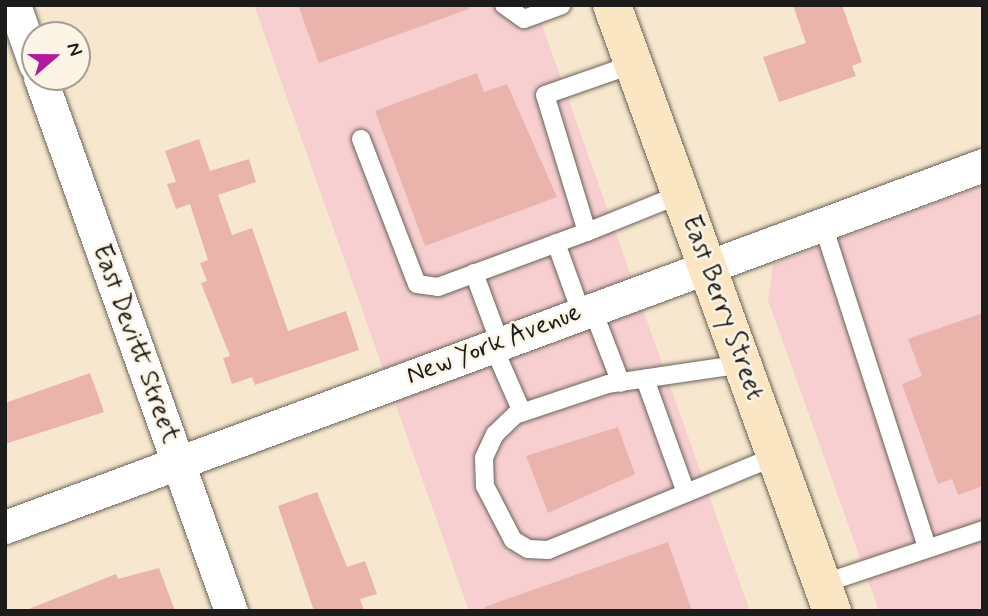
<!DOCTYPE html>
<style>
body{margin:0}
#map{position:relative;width:988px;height:616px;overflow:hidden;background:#f7e7ce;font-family:Mynerve,sans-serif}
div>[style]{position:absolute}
.built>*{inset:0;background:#f7cfd1}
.building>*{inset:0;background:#eab4ac}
.roads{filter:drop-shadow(0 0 2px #69635a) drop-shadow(0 0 2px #69635a)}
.service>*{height:18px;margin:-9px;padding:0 9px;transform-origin:9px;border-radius:9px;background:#fff}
.minor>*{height:33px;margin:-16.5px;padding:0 16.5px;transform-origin:16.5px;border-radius:16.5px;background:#fff}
.secondary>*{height:38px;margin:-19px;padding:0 19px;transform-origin:19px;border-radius:19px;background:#fbe6c4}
span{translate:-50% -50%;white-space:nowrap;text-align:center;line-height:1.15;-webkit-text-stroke:5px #fcf5e5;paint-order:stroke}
.street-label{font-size:26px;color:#1c1c1c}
.frame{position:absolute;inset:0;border:7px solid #1c1c1c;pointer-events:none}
.north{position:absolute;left:21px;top:21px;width:70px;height:70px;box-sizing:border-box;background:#fcf5e5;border:2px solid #a29e95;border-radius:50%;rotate:70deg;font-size:19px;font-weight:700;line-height:28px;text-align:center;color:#1c1c1c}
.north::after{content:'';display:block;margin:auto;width:24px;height:32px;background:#b5179e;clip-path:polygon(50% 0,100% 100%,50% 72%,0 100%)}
</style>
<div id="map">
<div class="built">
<div style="clip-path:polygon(254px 5px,535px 5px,750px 611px,469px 611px)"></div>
<div style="clip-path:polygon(983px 185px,983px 611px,879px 611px,768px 300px,773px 264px)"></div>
</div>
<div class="building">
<div style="clip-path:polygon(298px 5px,468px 5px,469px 9px,319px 63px)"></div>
<div style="clip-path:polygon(793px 5px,842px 5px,862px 62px,852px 66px,856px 76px,779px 102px,763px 57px,806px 43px)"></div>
<div style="clip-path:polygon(477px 73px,484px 92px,507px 84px,557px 197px,425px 246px,375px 111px)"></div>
<div style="clip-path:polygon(199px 139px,210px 171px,249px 159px,256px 182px,218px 195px,232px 235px,252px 228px,288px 331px,346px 311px,359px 350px,255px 385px,252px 377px,232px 384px,223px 358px,230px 356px,201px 283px,207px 281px,200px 263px,208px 260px,190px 204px,176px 209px,167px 184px,176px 182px,165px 151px)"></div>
<div style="clip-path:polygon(983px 313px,983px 486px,958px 495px,952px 479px,938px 484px,902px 384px,922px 376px,908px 339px)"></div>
<div style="clip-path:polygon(90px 373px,104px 412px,5px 444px,5px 403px)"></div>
<div style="clip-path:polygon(618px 427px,635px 474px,548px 513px,526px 456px)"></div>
<div style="clip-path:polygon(317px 492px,347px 567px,365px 561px,377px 594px,360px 599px,364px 611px,314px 611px,278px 506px)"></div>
<div style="clip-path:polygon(668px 542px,692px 611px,485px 611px,485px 607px)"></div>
<div style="clip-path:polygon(159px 568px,175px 611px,24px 611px,116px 574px,118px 579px)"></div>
</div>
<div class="roads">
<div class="service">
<div style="left:504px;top:5px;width:24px;rotate:35deg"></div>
<div style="left:524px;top:19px;width:40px;rotate:-20.2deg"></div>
<div style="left:361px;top:139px;width:155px;rotate:68.9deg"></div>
<div style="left:417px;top:284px;width:21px;rotate:8deg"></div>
<div style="left:438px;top:287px;width:159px;rotate:-20.3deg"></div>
<div style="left:587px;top:232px;width:143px;rotate:-107deg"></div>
<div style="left:545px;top:95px;width:94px;rotate:-19.2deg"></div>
<div style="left:822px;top:222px;width:342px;rotate:72.1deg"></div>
<div style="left:587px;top:232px;width:101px;rotate:-22deg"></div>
<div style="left:556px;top:243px;width:73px;rotate:70.1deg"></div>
<div style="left:474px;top:273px;width:75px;rotate:69.6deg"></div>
<div style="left:592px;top:308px;width:80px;rotate:68.9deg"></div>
<div style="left:493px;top:346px;width:72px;rotate:66.3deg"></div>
<div style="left:743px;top:364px;width:136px;rotate:171.6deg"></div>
<div style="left:608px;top:384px;width:98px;rotate:161.6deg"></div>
<div style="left:515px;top:415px;width:28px;rotate:136deg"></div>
<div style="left:495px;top:434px;width:26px;rotate:115deg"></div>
<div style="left:484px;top:458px;width:28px;rotate:88deg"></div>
<div style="left:485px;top:486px;width:61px;rotate:62.6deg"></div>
<div style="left:513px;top:540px;width:17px;rotate:31deg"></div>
<div style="left:528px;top:549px;width:20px;rotate:3deg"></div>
<div style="left:548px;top:550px;width:247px;rotate:-22.4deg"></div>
<div style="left:645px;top:379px;width:121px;rotate:70.2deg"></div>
<div style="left:822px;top:584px;width:170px;rotate:-18.5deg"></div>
</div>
<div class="minor">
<div style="left:14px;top:5px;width:63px;rotate:70.4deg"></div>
<div style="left:40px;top:77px;width:567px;rotate:70.32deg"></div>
<div style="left:5px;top:527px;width:1043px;rotate:-20.31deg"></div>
</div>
<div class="secondary">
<div style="left:612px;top:5px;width:645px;rotate:70.05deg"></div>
</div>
</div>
<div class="street-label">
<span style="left:722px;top:308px;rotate:70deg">East Berry Street</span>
<span style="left:135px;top:344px;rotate:70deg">East Devitt Street</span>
<span style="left:494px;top:345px;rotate:-21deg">New York Avenue</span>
</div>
<div class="frame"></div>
<div class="north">N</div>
</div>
